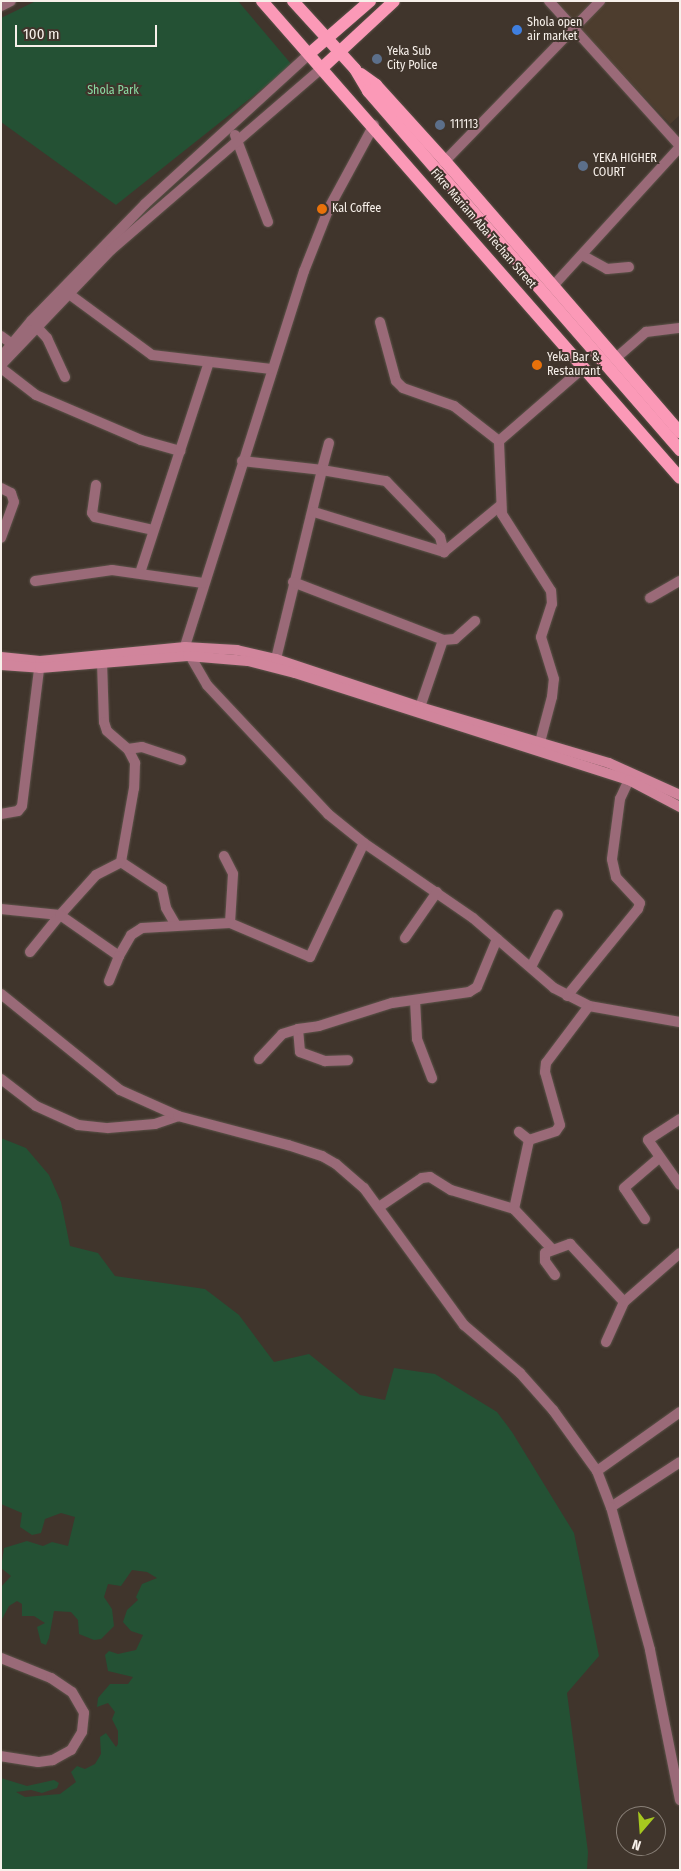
<!DOCTYPE html>
<style>
body{margin:0}
#map{position:relative;width:681px;height:1871px;overflow:hidden;background:#40352c;font-family:"Fira Sans Condensed",sans-serif}
div>[style]{position:absolute}
.built>*{inset:0;background:#4d3d2e}
.green>*{inset:0;background:#245134}
.roads{filter:drop-shadow(0 0 1px #5d534a) drop-shadow(0 0 1px #5d534a)}
.minor>*{height:10px;margin:-5px;padding:0 5px;transform-origin:5px;border-radius:5px;background:#9a6a78}
.tertiary>*{height:10px;margin:-5px;padding:0 5px;transform-origin:5px;border-radius:5px;background:#9a6a78}
.secondary>*{height:10px;margin:-5px;padding:0 5px;transform-origin:5px;border-radius:5px;background:#d1859c}
.primary>*{height:12px;margin:-6px;padding:0 6px;transform-origin:6px;border-radius:6px;background:#fb99b7}
.dots>*{width:14px;height:14px;translate:-50% -50%;box-sizing:border-box;border:2px solid #40352c;border-radius:50%}
span{translate:-50% -50%;white-space:nowrap;text-align:center;line-height:1.15;-webkit-text-stroke:4px #40352c;paint-order:stroke}
.poi-label{font-size:12px;color:#f7f0ea}
.left{translate:0 -50%;text-align:left}
.park-label{font-size:12px;color:#8adba3}
.street-label{font-size:12px;color:#f7f0ea}
.frame{position:absolute;inset:0;border:2px solid #f7f0ea;pointer-events:none}
.north{position:absolute;left:616px;top:1806px;width:50px;height:50px;box-sizing:border-box;background:#40352c;border:1px solid #898078;border-radius:50%;rotate:198deg;font-size:14px;font-weight:700;line-height:20px;text-align:center;color:#f7f0ea}
.north::after{content:'';display:block;margin:auto;width:18px;height:22px;background:#a7c81f;clip-path:polygon(50% 0,100% 100%,50% 72%,0 100%)}
.scale{position:absolute;left:15px;top:25px;width:142px;height:22px;box-sizing:border-box;border:2px solid #f7f0ea;border-top:0;padding-left:6px;font-size:15px;line-height:18px;white-space:nowrap;color:#f7f0ea;-webkit-text-stroke:4px #40352c;paint-order:stroke}
</style>
<div id="map">
<div class="built">
<div style="clip-path:polygon(553px 1px,680px 1px,680px 115px,670px 124px)"></div>
</div>
<div class="green">
<div style="clip-path:polygon(36px 1px,238px 1px,292px 65px,116px 205px,1px 122px,1px 18px)"></div>
<div style="clip-path:polygon(1px 1138px,26px 1148px,49px 1175px,61px 1202px,70px 1246px,98px 1253px,115px 1276px,205px 1289px,239px 1315px,274px 1362px,309px 1354px,360px 1395px,385px 1400px,394px 1368px,435px 1374px,497px 1412px,512px 1432px,574px 1533px,599px 1656px,567px 1693px,588px 1852px,587px 1870px,1px 1870px,1px 1778px,27px 1786px,54px 1780px,59px 1783px,57px 1788px,42px 1793px,31px 1790px,16px 1792px,25px 1797px,60px 1794px,76px 1782px,71px 1772px,77px 1766px,85px 1769px,95px 1764px,101px 1754px,100px 1737px,106px 1733px,116px 1747px,118px 1744px,118px 1731px,112px 1719px,115px 1712px,108px 1703px,97px 1707px,98px 1698px,110px 1684px,128px 1684px,133px 1677px,108px 1671px,105px 1655px,109px 1651px,118px 1654px,136px 1650px,143px 1635px,131px 1631px,123px 1622px,127px 1610px,138px 1600px,136px 1597px,142px 1584px,157px 1578px,147px 1572px,132px 1570px,121px 1586px,108px 1584px,104px 1597px,112px 1609px,114px 1626px,101px 1639px,94px 1640px,79px 1634px,78px 1620px,71px 1612px,54px 1611px,49px 1638px,46px 1645px,41px 1643px,37px 1627px,45px 1623px,34px 1616px,22px 1616px,22px 1604px,17px 1601px,9px 1606px,1px 1621px,1px 1587px,11px 1576px,1px 1568px,4px 1548px,27px 1541px,43px 1546px,52px 1542px,68px 1546px,75px 1517px,61px 1513px,45px 1519px,41px 1533px,32px 1535px,20px 1527px,22px 1513px,1px 1504px)"></div>
</div>
<div class="roads">
<div class="minor">
<div style="left:549px;top:1px;width:195px;rotate:47.9deg"></div>
<div style="left:1px;top:6px;width:11px;rotate:-27deg"></div>
<div style="left:374px;top:125px;width:94px;rotate:118.5deg"></div>
<div style="left:329px;top:208px;width:68px;rotate:111.6deg"></div>
<div style="left:304px;top:271px;width:394px;rotate:107.6deg"></div>
<div style="left:185px;top:647px;width:44px;rotate:59.9deg"></div>
<div style="left:207px;top:685px;width:177px;rotate:46.8deg"></div>
<div style="left:328px;top:814px;width:46px;rotate:38.9deg"></div>
<div style="left:364px;top:843px;width:132px;rotate:34.5deg"></div>
<div style="left:473px;top:918px;width:107px;rotate:40.8deg"></div>
<div style="left:554px;top:988px;width:39px;rotate:27deg"></div>
<div style="left:589px;top:1006px;width:92px;rotate:10deg"></div>
<div style="left:235px;top:135px;width:93px;rotate:69.2deg"></div>
<div style="left:445px;top:161px;width:223px;rotate:-45.9deg"></div>
<div style="left:582px;top:255px;width:29px;rotate:29deg"></div>
<div style="left:607px;top:269px;width:22px;rotate:-5deg"></div>
<div style="left:553px;top:286px;width:188px;rotate:-47.6deg"></div>
<div style="left:65px;top:291px;width:108px;rotate:36.3deg"></div>
<div style="left:152px;top:355px;width:120px;rotate:6.7deg"></div>
<div style="left:380px;top:322px;width:61px;rotate:74.8deg"></div>
<div style="left:396px;top:381px;width:10px;rotate:45deg"></div>
<div style="left:403px;top:388px;width:54px;rotate:19.4deg"></div>
<div style="left:454px;top:406px;width:57px;rotate:37.9deg"></div>
<div style="left:33px;top:323px;width:21px;rotate:47deg"></div>
<div style="left:47px;top:338px;width:43px;rotate:65.2deg"></div>
<div style="left:1px;top:336px;width:14px;rotate:36deg"></div>
<div style="left:1px;top:357px;width:47px;rotate:-50.2deg"></div>
<div style="left:31px;top:321px;width:163px;rotate:-45.7deg"></div>
<div style="left:145px;top:204px;width:222px;rotate:-42.4deg"></div>
<div style="left:616px;top:358px;width:40px;rotate:-41deg"></div>
<div style="left:646px;top:332px;width:34px;rotate:-7deg"></div>
<div style="left:1px;top:365px;width:159px;rotate:-46.3deg"></div>
<div style="left:111px;top:250px;width:279px;rotate:-40.8deg"></div>
<div style="left:1px;top:368px;width:44px;rotate:37.6deg"></div>
<div style="left:36px;top:395px;width:114px;rotate:23.2deg"></div>
<div style="left:141px;top:440px;width:41px;rotate:15.8deg"></div>
<div style="left:329px;top:443px;width:28px;rotate:105deg"></div>
<div style="left:322px;top:470px;width:65px;rotate:9.8deg"></div>
<div style="left:386px;top:481px;width:78px;rotate:46deg"></div>
<div style="left:440px;top:537px;width:16px;rotate:75deg"></div>
<div style="left:242px;top:461px;width:81px;rotate:6.4deg"></div>
<div style="left:322px;top:470px;width:195px;rotate:103.7deg"></div>
<div style="left:96px;top:485px;width:28px;rotate:98deg"></div>
<div style="left:92px;top:513px;width:5px;rotate:53deg"></div>
<div style="left:95px;top:517px;width:59px;rotate:12.6deg"></div>
<div style="left:1px;top:488px;width:11px;rotate:27deg"></div>
<div style="left:11px;top:493px;width:9px;rotate:72deg"></div>
<div style="left:14px;top:502px;width:38px;rotate:110deg"></div>
<div style="left:314px;top:512px;width:136px;rotate:17.1deg"></div>
<div style="left:444px;top:552px;width:74px;rotate:-39.5deg"></div>
<div style="left:140px;top:573px;width:222px;rotate:-71.9deg"></div>
<div style="left:35px;top:581px;width:78px;rotate:-8.1deg"></div>
<div style="left:112px;top:570px;width:92px;rotate:8.1deg"></div>
<div style="left:293px;top:582px;width:161px;rotate:21.1deg"></div>
<div style="left:443px;top:640px;width:71px;rotate:108.9deg"></div>
<div style="left:650px;top:598px;width:34px;rotate:-30deg"></div>
<div style="left:443px;top:640px;width:12px;rotate:-5deg"></div>
<div style="left:455px;top:639px;width:27px;rotate:-42deg"></div>
<div style="left:102px;top:662px;width:60px;rotate:88.1deg"></div>
<div style="left:104px;top:722px;width:9px;rotate:72deg"></div>
<div style="left:107px;top:731px;width:28px;rotate:41deg"></div>
<div style="left:128px;top:749px;width:16px;rotate:63deg"></div>
<div style="left:135px;top:763px;width:25px;rotate:92deg"></div>
<div style="left:134px;top:788px;width:75px;rotate:100deg"></div>
<div style="left:540px;top:742px;width:47px;rotate:-75.1deg"></div>
<div style="left:552px;top:697px;width:18px;rotate:-84deg"></div>
<div style="left:554px;top:679px;width:44px;rotate:-107.2deg"></div>
<div style="left:541px;top:637px;width:35px;rotate:-72deg"></div>
<div style="left:552px;top:604px;width:13px;rotate:-94deg"></div>
<div style="left:551px;top:591px;width:91px;rotate:-122.5deg"></div>
<div style="left:502px;top:514px;width:73px;rotate:-92.4deg"></div>
<div style="left:499px;top:441px;width:113px;rotate:-41deg"></div>
<div style="left:128px;top:749px;width:14px;rotate:-8deg"></div>
<div style="left:142px;top:747px;width:41px;rotate:18.4deg"></div>
<div style="left:1px;top:814px;width:17px;rotate:-10deg"></div>
<div style="left:18px;top:811px;width:6px;rotate:-51deg"></div>
<div style="left:22px;top:806px;width:146px;rotate:-82.9deg"></div>
<div style="left:224px;top:856px;width:20px;rotate:63deg"></div>
<div style="left:233px;top:874px;width:49px;rotate:93.5deg"></div>
<div style="left:121px;top:862px;width:49px;rotate:33.4deg"></div>
<div style="left:162px;top:889px;width:19px;rotate:78deg"></div>
<div style="left:166px;top:908px;width:20px;rotate:60deg"></div>
<div style="left:1px;top:909px;width:59px;rotate:5.8deg"></div>
<div style="left:60px;top:915px;width:54px;rotate:-48deg"></div>
<div style="left:96px;top:875px;width:28px;rotate:-27deg"></div>
<div style="left:405px;top:938px;width:56px;rotate:-55.2deg"></div>
<div style="left:30px;top:952px;width:48px;rotate:-51deg"></div>
<div style="left:60px;top:915px;width:72px;rotate:34.8deg"></div>
<div style="left:119px;top:956px;width:24px;rotate:-60deg"></div>
<div style="left:131px;top:935px;width:13px;rotate:-32deg"></div>
<div style="left:142px;top:928px;width:88px;rotate:-3.3deg"></div>
<div style="left:230px;top:923px;width:87px;rotate:23deg"></div>
<div style="left:310px;top:957px;width:126px;rotate:-64.7deg"></div>
<div style="left:531px;top:967px;width:59px;rotate:-63deg"></div>
<div style="left:109px;top:981px;width:27px;rotate:-68deg"></div>
<div style="left:567px;top:996px;width:112px;rotate:-50.8deg"></div>
<div style="left:638px;top:909px;width:6px;rotate:-72deg"></div>
<div style="left:640px;top:903px;width:35px;rotate:-133deg"></div>
<div style="left:616px;top:877px;width:18px;rotate:-103deg"></div>
<div style="left:612px;top:859px;width:61px;rotate:-82.4deg"></div>
<div style="left:620px;top:799px;width:21px;rotate:-65deg"></div>
<div style="left:415px;top:1000px;width:39px;rotate:87deg"></div>
<div style="left:417px;top:1039px;width:42px;rotate:69deg"></div>
<div style="left:298px;top:1029px;width:23px;rotate:85deg"></div>
<div style="left:300px;top:1052px;width:27px;rotate:20deg"></div>
<div style="left:325px;top:1061px;width:23px;rotate:-2deg"></div>
<div style="left:259px;top:1059px;width:34px;rotate:-47deg"></div>
<div style="left:282px;top:1034px;width:17px;rotate:-17deg"></div>
<div style="left:298px;top:1029px;width:21px;rotate:-8deg"></div>
<div style="left:319px;top:1026px;width:77px;rotate:-17.5deg"></div>
<div style="left:392px;top:1003px;width:78px;rotate:-8.1deg"></div>
<div style="left:469px;top:992px;width:9px;rotate:-32deg"></div>
<div style="left:477px;top:987px;width:52px;rotate:-67.4deg"></div>
<div style="left:1px;top:1079px;width:44px;rotate:37.6deg"></div>
<div style="left:36px;top:1106px;width:46px;rotate:24.3deg"></div>
<div style="left:78px;top:1125px;width:30px;rotate:6deg"></div>
<div style="left:108px;top:1128px;width:47px;rotate:-4.9deg"></div>
<div style="left:155px;top:1124px;width:24px;rotate:-19deg"></div>
<div style="left:680px;top:1119px;width:38px;rotate:147deg"></div>
<div style="left:648px;top:1140px;width:55px;rotate:54.6deg"></div>
<div style="left:529px;top:1140px;width:28px;rotate:-18deg"></div>
<div style="left:556px;top:1131px;width:7px;rotate:-56deg"></div>
<div style="left:560px;top:1125px;width:55px;rotate:-105.8deg"></div>
<div style="left:545px;top:1072px;width:9px;rotate:-84deg"></div>
<div style="left:546px;top:1063px;width:71px;rotate:-53deg"></div>
<div style="left:379px;top:1207px;width:52px;rotate:-34deg"></div>
<div style="left:422px;top:1178px;width:8px;rotate:-7deg"></div>
<div style="left:430px;top:1177px;width:25px;rotate:32deg"></div>
<div style="left:451px;top:1190px;width:66px;rotate:16.8deg"></div>
<div style="left:514px;top:1209px;width:55px;rotate:46.5deg"></div>
<div style="left:514px;top:1209px;width:71px;rotate:-77.7deg"></div>
<div style="left:529px;top:1140px;width:13px;rotate:-141deg"></div>
<div style="left:645px;top:1219px;width:37px;rotate:-124deg"></div>
<div style="left:624px;top:1188px;width:46px;rotate:-40.6deg"></div>
<div style="left:555px;top:1275px;width:17px;rotate:-126deg"></div>
<div style="left:545px;top:1261px;width:8px;rotate:-90deg"></div>
<div style="left:545px;top:1253px;width:27px;rotate:-20deg"></div>
<div style="left:570px;top:1244px;width:79px;rotate:47deg"></div>
<div style="left:606px;top:1342px;width:44px;rotate:-65.8deg"></div>
<div style="left:624px;top:1302px;width:74px;rotate:-41.2deg"></div>
<div style="left:597px;top:1471px;width:102px;rotate:-35.4deg"></div>
<div style="left:611px;top:1507px;width:82px;rotate:-33.1deg"></div>
<div style="left:1px;top:1658px;width:54px;rotate:21.8deg"></div>
<div style="left:51px;top:1678px;width:25px;rotate:34deg"></div>
<div style="left:72px;top:1692px;width:24px;rotate:60deg"></div>
<div style="left:84px;top:1713px;width:19px;rotate:96deg"></div>
<div style="left:82px;top:1732px;width:21px;rotate:121deg"></div>
<div style="left:71px;top:1750px;width:21px;rotate:151deg"></div>
<div style="left:53px;top:1760px;width:15px;rotate:172deg"></div>
<div style="left:38px;top:1762px;width:37px;rotate:-171deg"></div>
</div>
<div class="tertiary">
<div style="left:1px;top:994px;width:153px;rotate:38.9deg"></div>
<div style="left:120px;top:1090px;width:64px;rotate:24.1deg"></div>
<div style="left:178px;top:1116px;width:114px;rotate:14.8deg"></div>
<div style="left:288px;top:1145px;width:36px;rotate:18deg"></div>
<div style="left:322px;top:1156px;width:16px;rotate:30deg"></div>
<div style="left:336px;top:1164px;width:37px;rotate:41deg"></div>
<div style="left:364px;top:1188px;width:170px;rotate:53.9deg"></div>
<div style="left:464px;top:1325px;width:74px;rotate:40.6deg"></div>
<div style="left:520px;top:1373px;width:50px;rotate:48.3deg"></div>
<div style="left:553px;top:1410px;width:75px;rotate:54.2deg"></div>
<div style="left:597px;top:1471px;width:39px;rotate:69deg"></div>
<div style="left:611px;top:1507px;width:148px;rotate:74.7deg"></div>
<div style="left:650px;top:1650px;width:153px;rotate:78.7deg"></div>
</div>
<div class="secondary">
<div style="left:1px;top:657px;width:39px;rotate:6deg"></div>
<div style="left:40px;top:661px;width:146px;rotate:-5.5deg"></div>
<div style="left:185px;top:647px;width:52px;rotate:3.3deg"></div>
<div style="left:237px;top:650px;width:40px;rotate:13deg"></div>
<div style="left:276px;top:659px;width:152px;rotate:18.4deg"></div>
<div style="left:420px;top:707px;width:197px;rotate:16.5deg"></div>
<div style="left:609px;top:763px;width:78px;rotate:24.3deg"></div>
<div style="left:1px;top:665px;width:39px;rotate:4deg"></div>
<div style="left:40px;top:668px;width:148px;rotate:-4.6deg"></div>
<div style="left:188px;top:656px;width:60px;rotate:4.8deg"></div>
<div style="left:248px;top:661px;width:49px;rotate:14.3deg"></div>
<div style="left:295px;top:673px;width:351px;rotate:17.8deg"></div>
<div style="left:629px;top:780px;width:58px;rotate:27.9deg"></div>
</div>
<div class="primary">
<div style="left:262px;top:1px;width:634px;rotate:48.77deg"></div>
<div style="left:293px;top:1px;width:92px;rotate:47.6deg"></div>
<div style="left:355px;top:69px;width:26px;rotate:59deg"></div>
<div style="left:368px;top:91px;width:476px;rotate:49deg"></div>
<div style="left:309px;top:54px;width:81px;rotate:-41deg"></div>
<div style="left:322px;top:68px;width:98px;rotate:-42.9deg"></div>
<div style="left:361px;top:74px;width:19px;rotate:36deg"></div>
<div style="left:376px;top:85px;width:103px;rotate:47.8deg"></div>
<div style="left:445px;top:161px;width:359px;rotate:49.1deg"></div>
</div>
</div>
<div class="dots">
<div style="left:517px;top:30px;background:#3f7fe0"></div>
<div style="left:377px;top:59px;background:#5c6f8a"></div>
<div style="left:440px;top:125px;background:#5c6f8a"></div>
<div style="left:583px;top:166px;background:#5c6f8a"></div>
<div style="left:322px;top:209px;background:#e8710a"></div>
<div style="left:537px;top:365px;background:#e8710a"></div>
</div>
<div class="poi-label">
<span class="left" style="left:527px;top:30px">Shola open<br>air market</span>
<span class="left" style="left:387px;top:59px">Yeka Sub<br>City Police</span>
<span class="left" style="left:450px;top:125px">111113</span>
<span class="left" style="left:593px;top:166px">YEKA HIGHER<br>COURT</span>
<span class="left" style="left:332px;top:209px">Kal Coffee</span>
<span class="left" style="left:547px;top:365px">Yeka Bar &amp;<br>Restaurant</span>
</div>
<div class="park-label">
<span style="left:113px;top:91px">Shola Park</span>
</div>
<div class="street-label">
<span style="left:483px;top:229px;rotate:49deg">Fikre Mariam Aba Techan Street</span>
</div>
<div class="frame"></div>
<div class="north">N</div>
<div class="scale">100 m</div>
</div>
